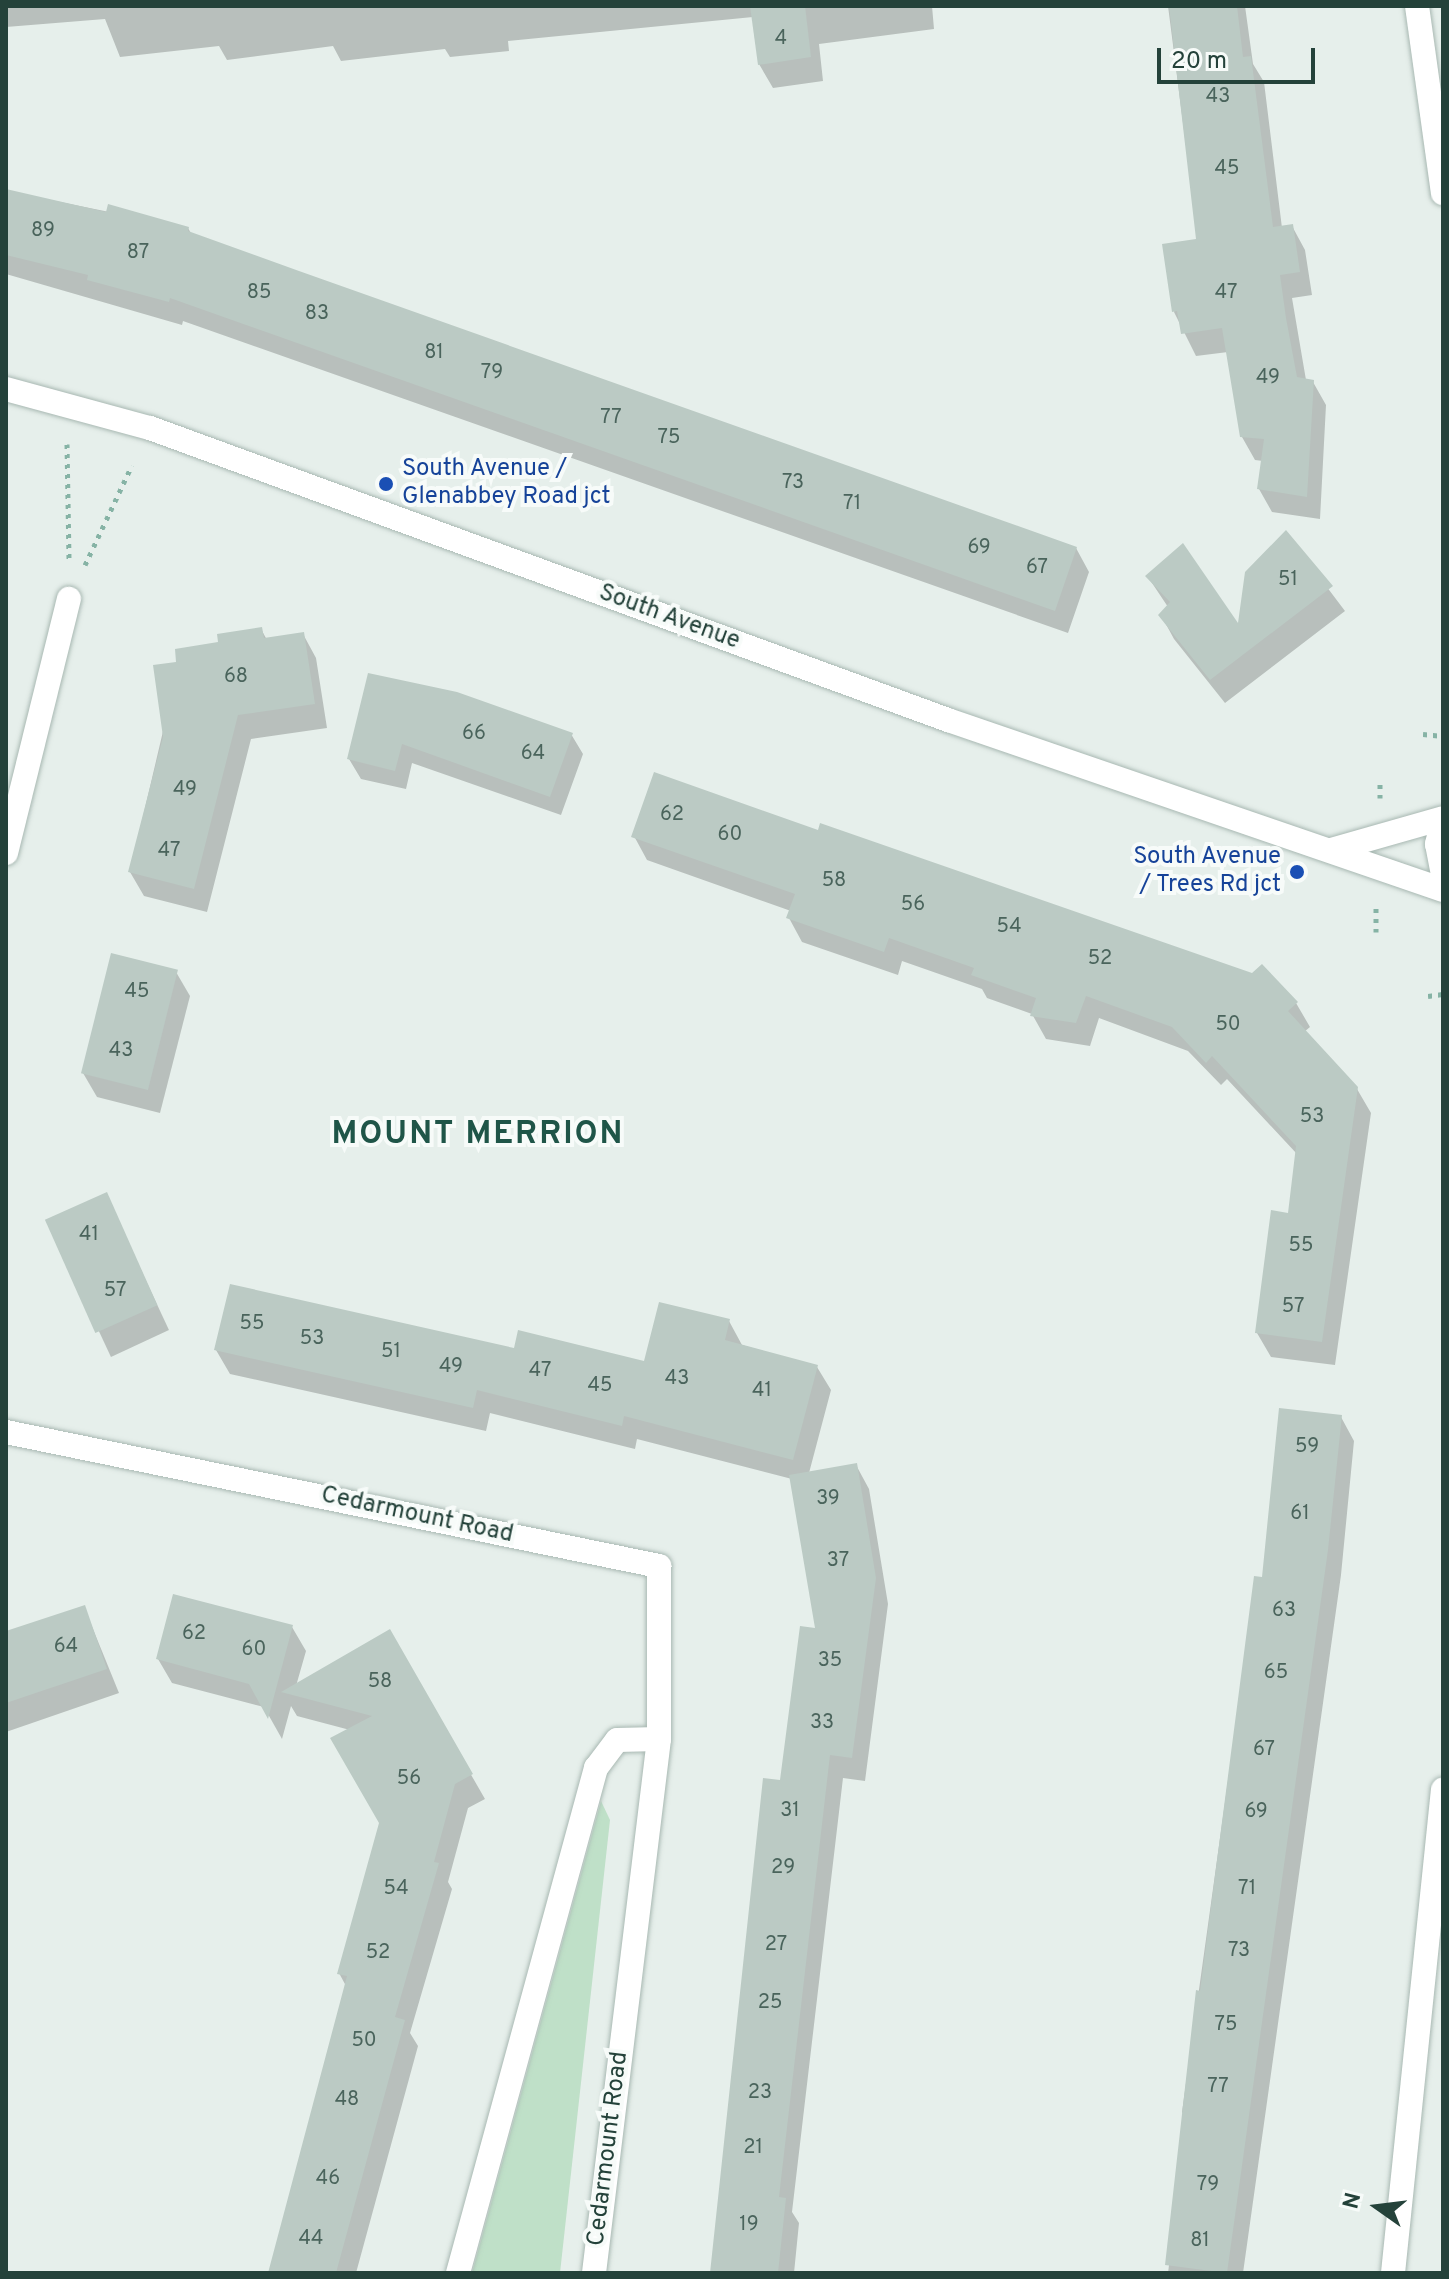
<!DOCTYPE html>
<style>
body{margin:0}
#map{position:relative;width:1449px;height:2279px;overflow:hidden;background:#e6efeb;font-family:Overpass,sans-serif}
div>[style]{position:absolute}
.green>*{inset:0;background:#bfe0c8}
.shadow>*{inset:0;background:#0003;transform-origin:0 0}
.building>*{inset:0;background:#bbcac4;transform-origin:0 0}
.path>*{height:5px;margin-top:-2.5px;transform-origin:0;background:repeating-linear-gradient(90deg,#86b3a5 0 4px,transparent 0 10px)}
.roads{filter:drop-shadow(0 0 2px #a8b8b2) drop-shadow(0 0 2px #a8b8b2)}
.minor>*{height:24px;margin:-12px;padding:0 12px;transform-origin:12px;border-radius:12px;background:#fff}
.dots>*{width:22px;height:22px;translate:-50% -50%;box-sizing:border-box;border:4px solid #f7fbf9;border-radius:50%}
span{translate:-50% -50%;white-space:nowrap;text-align:center;line-height:1.15;-webkit-text-stroke:8px #f7fbf9;paint-order:stroke}
.number-label{font-size:20px;color:#4a645c}
.number-label span{-webkit-text-stroke-width:0}
.transit-label{font-size:24px;color:#164399}
.left{translate:0 -50%;text-align:left}
.right{translate:-100% -50%;text-align:right}
.street-label{font-size:24px;color:#24423a}
.district-label{font-size:32px;color:#1f5548;font-weight:700;letter-spacing:2px}
.frame{position:absolute;inset:0;border:8px solid #24423a;pointer-events:none}
.north{position:absolute;left:1337px;top:2167px;width:80px;height:80px;-webkit-text-stroke:6px #f7fbf9;paint-order:stroke;rotate:284deg;font-size:22px;font-weight:700;line-height:32px;text-align:center;color:#24423a}
.north::after{content:'';display:block;margin:auto;width:28px;height:36px;background:#24423a;clip-path:polygon(50% 0,100% 100%,50% 72%,0 100%)}
.scale{position:absolute;left:1157px;top:48px;width:158px;height:36px;box-sizing:border-box;border:4px solid #24423a;border-top:0;padding-left:10px;font-size:24px;line-height:28px;white-space:nowrap;color:#24423a;-webkit-text-stroke:6px #f7fbf9;paint-order:stroke}
</style>
<div id="map">
<div class="green">
<div style="clip-path:polygon(601px 1801px,610px 1820px,560px 2273px,472px 2273px)"></div>
</div>
<div class="shadow">
<div style="clip-path:polygon(6px 6px,932px 6px,934px 29px,819px 44px,823px 81px,773px 88px,759px 64px,753px 17px,508px 41px,509px 51px,450px 57px,445px 49px,341px 61px,333px 46px,227px 60px,219px 46px,120px 57px,105px 19px,6px 27px)"></div>
<div style="clip-path:polygon(1168px 6px,1245px 6px,1253px 64px,1264px 82px,1282px 228px,1292px 226px,1305px 250px,1312px 295px,1292px 298px,1306px 380px,1313px 382px,1326px 405px,1320px 519px,1272px 512px,1259px 489px,1263px 461px,1255px 460px,1242px 437px,1228px 352px,1196px 356px,1174px 312px,1198px 240px)"></div>
<div style="clip-path:polygon(6px 191px,188px 228px,192px 235px,1076px 548px,1089px 572px,1068px 633px,183px 321px,182px 325px,6px 274px)"></div>
<div style="clip-path:polygon(1286px 533px,1345px 611px,1225px 703px,1174px 639px,1161px 615px,1168px 607px,1148px 577px,1240px 628px)"></div>
<div style="clip-path:polygon(261px 629px,267px 640px,303px 634px,316px 658px,327px 728px,251px 739px,207px 912px,144px 896px,130px 872px,179px 663px)"></div>
<div style="clip-path:polygon(369px 676px,571px 734px,583px 754px,561px 815px,412px 763px,406px 789px,361px 779px,349px 759px)"></div>
<div style="clip-path:polygon(634px 836px,1296px 1003px,1310px 1027px,1304px 1032px,1357px 1089px,1371px 1113px,1335px 1365px,1271px 1357px,1257px 1333px,1289px 1215px,1297px 1154px,1227px 1079px,1221px 1085px,1188px 1051px,1099px 1018px,1090px 1046px,1046px 1039px,1032px 1014px,987px 998px,982px 989px,902px 961px,898px 975px,802px 942px,789px 918px,791px 911px,647px 860px)"></div>
<div style="clip-path:polygon(176px 972px,190px 996px,160px 1113px,97px 1097px,83px 1073px)"></div>
<div style="left:106px;top:1195px;width:149px;height:64px;rotate:65deg"></div>
<div style="clip-path:polygon(729px 1321px,742px 1345px,817px 1367px,831px 1390px,809px 1473px,856px 1465px,869px 1489px,888px 1604px,865px 1781px,843px 1778px,792px 2212px,799px 2223px,794px 2273px,714px 2273px,782px 1783px,818px 1631px,792px 1479px,637px 1439px,635px 1449px,490px 1413px,486px 1431px,230px 1374px,216px 1350px,515px 1351px,645px 1364px)"></div>
<div style="clip-path:polygon(1341px 1417px,1354px 1441px,1341px 1575px,1243px 2273px,1168px 2273px,1187px 2122px,1182px 2112px,1256px 1579px,1264px 1580px)"></div>
<div style="clip-path:polygon(84px 1607px,119px 1693px,6px 1732px,6px 1634px)"></div>
<div style="clip-path:polygon(292px 1627px,306px 1651px,296px 1686px,389px 1632px,485px 1799px,468px 1808px,448px 1882px,452px 1889px,410px 2033px,418px 2046px,356px 2273px,269px 2273px,346px 1986px,339px 1973px,381px 1822px,350px 1730px,297px 1716px,291px 1706px,282px 1739px,264px 1707px,172px 1683px,158px 1659px)"></div>
</div>
<div class="building">
<div style="clip-path:polygon(750px 6px,805px 6px,811px 57px,758px 65px)"></div>
<div style="clip-path:polygon(1169px 6px,1237px 6px,1243px 57px,1251px 56px,1273px 227px,1293px 224px,1300px 272px,1280px 275px,1286px 318px,1297px 377px,1314px 380px,1307px 497px,1257px 489px,1264px 439px,1240px 437px,1222px 328px,1181px 334px,1177px 311px,1172px 312px,1162px 244px,1196px 239px)"></div>
<div style="clip-path:polygon(6px 189px,106px 212px,108px 204px,189px 227px,188px 231px,299px 271px,1077px 547px,1055px 611px,170px 298px,169px 302px,87px 280px,88px 275px,6px 255px)"></div>
<div style="clip-path:polygon(1286px 530px,1333px 586px,1210px 680px,1158px 615px,1170px 602px,1145px 576px,1183px 543px,1238px 623px,1245px 572px)"></div>
<div style="clip-path:polygon(262px 627px,264px 638px,304px 632px,315px 704px,238px 715px,194px 889px,128px 872px,163px 737px,153px 665px,176px 662px,175px 649px,218px 642px,217px 634px)"></div>
<div style="clip-path:polygon(368px 673px,457px 692px,573px 733px,550px 797px,402px 744px,395px 771px,347px 759px)"></div>
<div style="clip-path:polygon(654px 772px,818px 830px,820px 823px,1252px 973px,1262px 964px,1298px 1002px,1288px 1011px,1358px 1087px,1322px 1342px,1255px 1333px,1271px 1210px,1288px 1213px,1296px 1146px,1212px 1056px,1206px 1063px,1172px 1027px,1086px 996px,1076px 1023px,1030px 1016px,1036px 998px,971px 975px,974px 968px,889px 938px,884px 952px,786px 918px,795px 894px,631px 837px)"></div>
<div style="left:111px;top:953px;width:69px;height:124px;rotate:14deg"></div>
<div style="left:107px;top:1192px;width:124px;height:68px;rotate:66deg"></div>
<div style="clip-path:polygon(230px 1284px,514px 1348px,518px 1330px,644px 1361px,659px 1302px,730px 1319px,725px 1340px,818px 1365px,793px 1460px,624px 1416px,622px 1426px,477px 1390px,473px 1408px,214px 1350px)"></div>
<div style="clip-path:polygon(1279px 1408px,1342px 1415px,1328px 1550px,1227px 2273px,1165px 2265px,1196px 1990px,1200px 1991px,1254px 1576px,1262px 1577px)"></div>
<div style="clip-path:polygon(857px 1463px,876px 1578px,852px 1758px,830px 1755px,779px 2197px,786px 2198px,778px 2273px,710px 2273px,763px 1778px,780px 1780px,800px 1626px,815px 1628px,789px 1475px)"></div>
<div style="clip-path:polygon(173px 1594px,293px 1625px,268px 1719px,249px 1684px,156px 1659px)"></div>
<div style="clip-path:polygon(85px 1605px,107px 1669px,6px 1703px,6px 1631px)"></div>
<div style="clip-path:polygon(390px 1629px,473px 1774px,455px 1784px,434px 1862px,439px 1863px,395px 2017px,405px 2020px,336px 2273px,268px 2273px,347px 1976px,337px 1974px,379px 1823px,330px 1738px,372px 1716px,281px 1692px)"></div>
</div>
<div class="path">
<div style="left:67px;top:444px;width:118px;rotate:89deg"></div>
<div style="left:85px;top:565px;width:110px;rotate:-64.8deg"></div>
<div style="left:1423px;top:734px;width:20px;rotate:6deg"></div>
<div style="left:1380px;top:798px;width:15px;rotate:-90deg"></div>
<div style="left:1376px;top:932px;width:25px;rotate:-90deg"></div>
<div style="left:1428px;top:996px;width:15px;rotate:-8deg"></div>
</div>
<div class="roads">
<div class="minor">
<div style="left:1417px;top:6px;width:189px;rotate:82.1deg"></div>
<div style="left:6px;top:389px;width:149px;rotate:15.2deg"></div>
<div style="left:150px;top:428px;width:850px;rotate:20.1deg"></div>
<div style="left:948px;top:720px;width:523px;rotate:18.95deg"></div>
<div style="left:1443px;top:820px;width:25px;rotate:104deg"></div>
<div style="left:1437px;top:844px;width:33px;rotate:79deg"></div>
<div style="left:1331px;top:850px;width:116px;rotate:-15.9deg"></div>
<div style="left:6px;top:853px;width:262px;rotate:-76.1deg"></div>
<div style="left:6px;top:1432px;width:667px;rotate:11.6deg"></div>
<div style="left:659px;top:1566px;width:173px;rotate:90deg"></div>
<div style="left:659px;top:1739px;width:538px;rotate:96.94deg"></div>
<div style="left:458px;top:2273px;width:524px;rotate:-74.72deg"></div>
<div style="left:596px;top:1768px;width:35px;rotate:-53deg"></div>
<div style="left:617px;top:1740px;width:42px;rotate:-1.4deg"></div>
<div style="left:1393px;top:2273px;width:486px;rotate:-84.1deg"></div>
</div>
</div>
<div class="dots">
<div style="left:386px;top:484px;background:#1a4fb4"></div>
<div style="left:1297px;top:872px;background:#1a4fb4"></div>
</div>
<div class="number-label">
<span style="left:781px;top:39px">4</span>
<span style="left:1218px;top:97px">43</span>
<span style="left:1227px;top:169px">45</span>
<span style="left:43px;top:231px">89</span>
<span style="left:138px;top:253px">87</span>
<span style="left:259px;top:293px">85</span>
<span style="left:1226px;top:293px">47</span>
<span style="left:317px;top:314px">83</span>
<span style="left:434px;top:353px">81</span>
<span style="left:492px;top:373px">79</span>
<span style="left:1268px;top:378px">49</span>
<span style="left:611px;top:418px">77</span>
<span style="left:669px;top:438px">75</span>
<span style="left:793px;top:483px">73</span>
<span style="left:852px;top:504px">71</span>
<span style="left:979px;top:548px">69</span>
<span style="left:1037px;top:568px">67</span>
<span style="left:1288px;top:580px">51</span>
<span style="left:236px;top:677px">68</span>
<span style="left:474px;top:734px">66</span>
<span style="left:533px;top:754px">64</span>
<span style="left:185px;top:790px">49</span>
<span style="left:672px;top:815px">62</span>
<span style="left:730px;top:835px">60</span>
<span style="left:169px;top:851px">47</span>
<span style="left:834px;top:881px">58</span>
<span style="left:913px;top:905px">56</span>
<span style="left:1009px;top:927px">54</span>
<span style="left:1100px;top:959px">52</span>
<span style="left:137px;top:992px">45</span>
<span style="left:1228px;top:1025px">50</span>
<span style="left:121px;top:1051px">43</span>
<span style="left:1312px;top:1117px">53</span>
<span style="left:89px;top:1235px">41</span>
<span style="left:1301px;top:1246px">55</span>
<span style="left:115px;top:1291px">57</span>
<span style="left:1293px;top:1307px">57</span>
<span style="left:252px;top:1324px">55</span>
<span style="left:312px;top:1339px">53</span>
<span style="left:391px;top:1352px">51</span>
<span style="left:451px;top:1367px">49</span>
<span style="left:540px;top:1371px">47</span>
<span style="left:677px;top:1379px">43</span>
<span style="left:600px;top:1386px">45</span>
<span style="left:762px;top:1391px">41</span>
<span style="left:1307px;top:1447px">59</span>
<span style="left:828px;top:1499px">39</span>
<span style="left:1300px;top:1514px">61</span>
<span style="left:838px;top:1561px">37</span>
<span style="left:1284px;top:1611px">63</span>
<span style="left:194px;top:1634px">62</span>
<span style="left:66px;top:1647px">64</span>
<span style="left:254px;top:1650px">60</span>
<span style="left:830px;top:1661px">35</span>
<span style="left:1276px;top:1673px">65</span>
<span style="left:380px;top:1682px">58</span>
<span style="left:822px;top:1723px">33</span>
<span style="left:1264px;top:1750px">67</span>
<span style="left:409px;top:1779px">56</span>
<span style="left:790px;top:1811px">31</span>
<span style="left:1256px;top:1812px">69</span>
<span style="left:783px;top:1868px">29</span>
<span style="left:396px;top:1889px">54</span>
<span style="left:1247px;top:1889px">71</span>
<span style="left:776px;top:1945px">27</span>
<span style="left:1239px;top:1951px">73</span>
<span style="left:378px;top:1953px">52</span>
<span style="left:770px;top:2003px">25</span>
<span style="left:1226px;top:2025px">75</span>
<span style="left:364px;top:2041px">50</span>
<span style="left:1218px;top:2087px">77</span>
<span style="left:760px;top:2093px">23</span>
<span style="left:347px;top:2100px">48</span>
<span style="left:753px;top:2148px">21</span>
<span style="left:328px;top:2179px">46</span>
<span style="left:1208px;top:2185px">79</span>
<span style="left:749px;top:2225px">19</span>
<span style="left:311px;top:2239px">44</span>
<span style="left:1200px;top:2241px">81</span>
</div>
<div class="transit-label">
<span class="left" style="left:402px;top:484px">South Avenue /<br>Glenabbey Road jct</span>
<span class="right" style="left:1281px;top:872px">South Avenue<br>/ Trees Rd jct</span>
</div>
<div class="street-label">
<span style="left:669px;top:618px;rotate:20deg">South Avenue</span>
<span style="left:417px;top:1516px;rotate:12deg">Cedarmount Road</span>
<span style="left:609px;top:2149px;rotate:-83deg">Cedarmount Road</span>
</div>
<div class="district-label">
<span style="left:478px;top:1135px">MOUNT MERRION</span>
</div>
<div class="frame"></div>
<div class="north">N</div>
<div class="scale">20 m</div>
</div>
